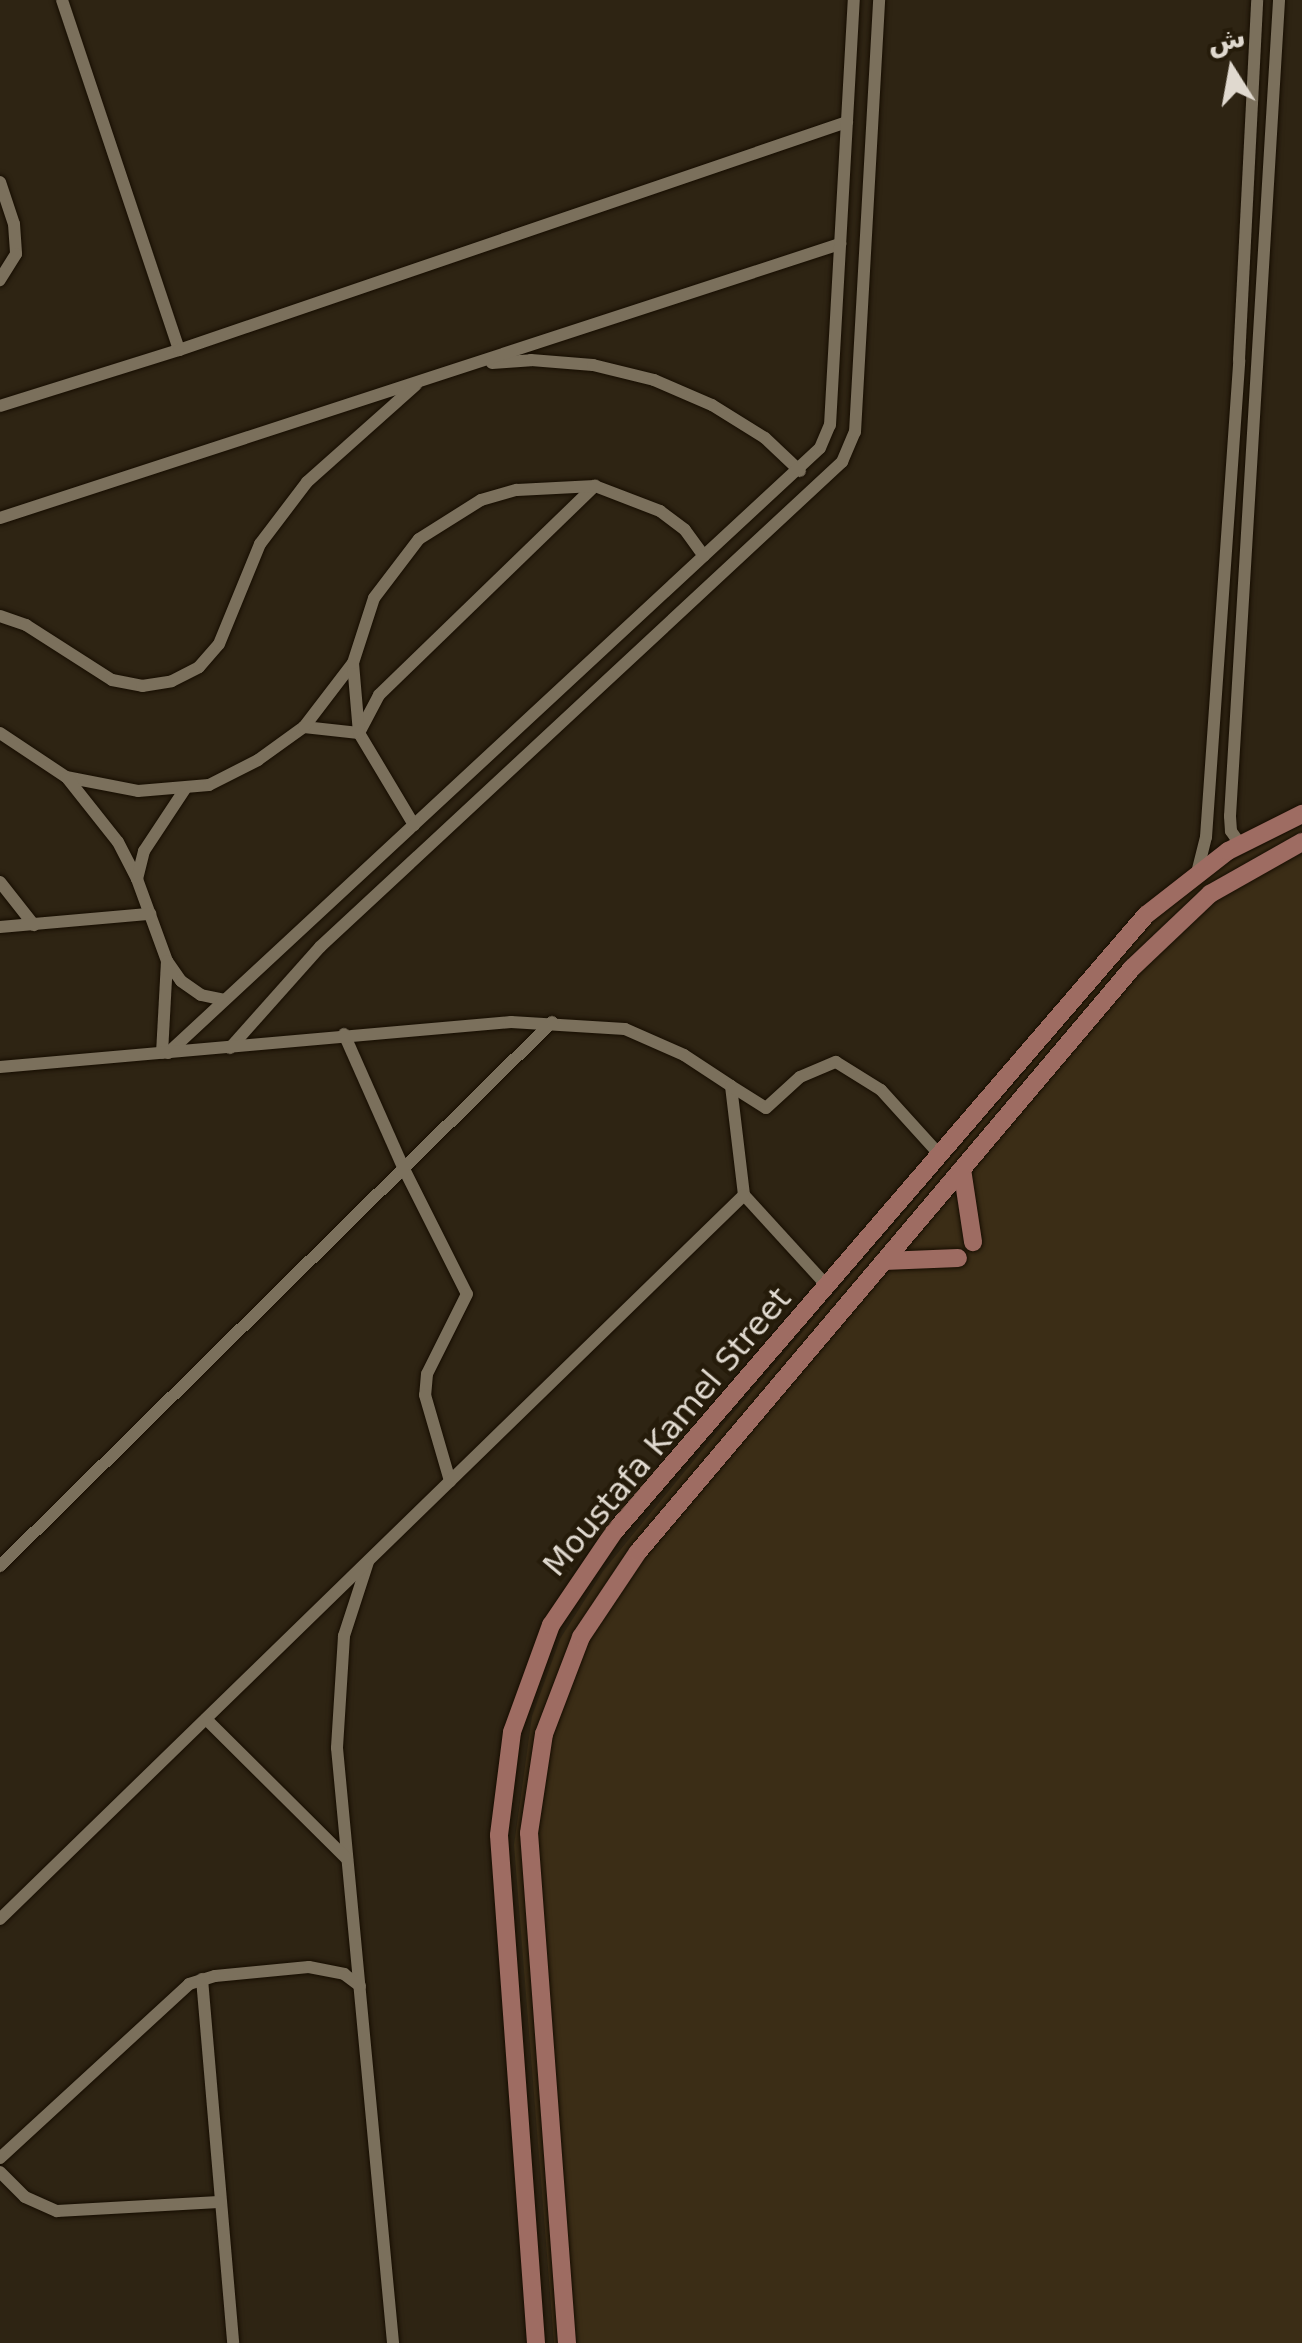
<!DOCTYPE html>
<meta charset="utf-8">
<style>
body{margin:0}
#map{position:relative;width:1302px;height:2343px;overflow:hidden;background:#2e2413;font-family:"DejaVu Sans","Noto Sans Arabic",sans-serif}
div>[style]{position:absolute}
.built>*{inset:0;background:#3b2d16}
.roads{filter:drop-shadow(0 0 2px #160d01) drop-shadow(0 0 2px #160d01)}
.street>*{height:12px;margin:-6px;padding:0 6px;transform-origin:6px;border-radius:6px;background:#7b705c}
.secondary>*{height:18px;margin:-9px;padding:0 9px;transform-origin:9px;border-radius:9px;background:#9e6c62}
span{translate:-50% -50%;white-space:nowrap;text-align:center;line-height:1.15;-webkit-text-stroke:9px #251b0a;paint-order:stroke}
.street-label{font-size:32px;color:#e0d9cf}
.north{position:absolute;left:1182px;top:20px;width:100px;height:100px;-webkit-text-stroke:8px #251b0a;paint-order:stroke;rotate:349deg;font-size:28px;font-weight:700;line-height:40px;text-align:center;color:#e0d9cf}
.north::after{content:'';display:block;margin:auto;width:35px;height:45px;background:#e0d9cf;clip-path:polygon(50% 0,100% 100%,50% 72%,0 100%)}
</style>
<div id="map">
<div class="built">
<div style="clip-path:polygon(1302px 825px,1302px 2343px,554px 2343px,514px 1845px,532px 1716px,560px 1639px,603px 1571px,717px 1432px,1152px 922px,1216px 869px)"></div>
</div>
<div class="roads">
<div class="street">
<div style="left:62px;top:0;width:369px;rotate:71.5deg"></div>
<div style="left:0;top:182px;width:44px;rotate:71.6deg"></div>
<div style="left:14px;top:224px;width:30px;rotate:86deg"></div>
<div style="left:16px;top:254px;width:31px;rotate:122deg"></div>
<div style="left:492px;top:363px;width:39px;rotate:-4deg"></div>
<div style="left:531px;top:360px;width:62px;rotate:4.6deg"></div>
<div style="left:593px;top:365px;width:63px;rotate:13.8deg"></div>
<div style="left:654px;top:380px;width:63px;rotate:23.3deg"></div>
<div style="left:712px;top:405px;width:62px;rotate:31.9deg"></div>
<div style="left:765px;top:438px;width:48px;rotate:43.3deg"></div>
<div style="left:0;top:406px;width:188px;rotate:-17.4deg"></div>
<div style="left:179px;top:350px;width:706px;rotate:-18.85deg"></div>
<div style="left:0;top:518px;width:884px;rotate:-18.07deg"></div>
<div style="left:0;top:616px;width:28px;rotate:19deg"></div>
<div style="left:26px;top:625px;width:102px;rotate:32.6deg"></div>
<div style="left:112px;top:680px;width:31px;rotate:11deg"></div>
<div style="left:142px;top:686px;width:30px;rotate:-9deg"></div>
<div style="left:172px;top:681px;width:30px;rotate:-27deg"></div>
<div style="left:199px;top:667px;width:30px;rotate:-49deg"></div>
<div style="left:219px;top:644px;width:108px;rotate:-67.7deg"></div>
<div style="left:260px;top:544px;width:78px;rotate:-52.8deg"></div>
<div style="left:307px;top:482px;width:146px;rotate:-41.7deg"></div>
<div style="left:304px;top:727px;width:55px;rotate:6.2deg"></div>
<div style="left:359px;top:733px;width:43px;rotate:-62.2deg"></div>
<div style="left:379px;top:695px;width:301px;rotate:-44.1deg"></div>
<div style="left:0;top:733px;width:79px;rotate:33.7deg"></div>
<div style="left:66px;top:777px;width:73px;rotate:11deg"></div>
<div style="left:138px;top:791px;width:71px;rotate:-4.8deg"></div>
<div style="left:209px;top:785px;width:55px;rotate:-27deg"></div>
<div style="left:258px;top:760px;width:57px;rotate:-35.7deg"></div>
<div style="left:304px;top:727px;width:81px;rotate:-52.6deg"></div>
<div style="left:68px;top:779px;width:80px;rotate:51.6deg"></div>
<div style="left:118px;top:842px;width:42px;rotate:62.8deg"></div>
<div style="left:137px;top:879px;width:87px;rotate:69.9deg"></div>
<div style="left:167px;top:961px;width:92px;rotate:93.1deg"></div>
<div style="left:414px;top:825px;width:107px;rotate:-120.9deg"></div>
<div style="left:359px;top:733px;width:70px;rotate:-94.9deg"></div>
<div style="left:353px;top:663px;width:68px;rotate:-72.1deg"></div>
<div style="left:374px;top:598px;width:74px;rotate:-52.7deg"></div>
<div style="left:419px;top:539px;width:73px;rotate:-32.2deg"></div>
<div style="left:481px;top:500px;width:37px;rotate:-16deg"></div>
<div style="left:517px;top:490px;width:78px;rotate:-2.9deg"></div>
<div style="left:595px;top:486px;width:70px;rotate:21deg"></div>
<div style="left:660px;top:511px;width:31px;rotate:37deg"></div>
<div style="left:685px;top:530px;width:32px;rotate:54deg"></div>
<div style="left:1240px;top:844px;width:16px;rotate:-125deg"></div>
<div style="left:1231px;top:831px;width:15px;rotate:-94deg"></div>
<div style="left:1230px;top:816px;width:817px;rotate:-86.56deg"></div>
<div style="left:1197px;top:873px;width:37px;rotate:-76deg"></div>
<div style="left:1206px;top:837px;width:478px;rotate:-86deg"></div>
<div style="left:1239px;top:360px;width:360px;rotate:-87.1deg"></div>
<div style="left:137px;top:879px;width:29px;rotate:-76deg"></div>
<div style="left:144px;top:851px;width:74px;rotate:-56.5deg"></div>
<div style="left:0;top:882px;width:55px;rotate:51.7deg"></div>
<div style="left:0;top:927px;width:151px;rotate:-5deg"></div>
<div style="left:167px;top:961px;width:24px;rotate:55deg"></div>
<div style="left:181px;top:981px;width:24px;rotate:35deg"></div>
<div style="left:201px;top:995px;width:24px;rotate:12deg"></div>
<div style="left:344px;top:1034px;width:145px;rotate:66.1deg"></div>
<div style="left:403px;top:1167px;width:142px;rotate:63.3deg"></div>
<div style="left:467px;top:1294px;width:89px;rotate:116.6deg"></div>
<div style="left:427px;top:1374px;width:21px;rotate:95deg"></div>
<div style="left:425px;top:1395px;width:90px;rotate:73.8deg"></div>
<div style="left:230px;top:1048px;width:135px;rotate:-48.3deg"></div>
<div style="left:320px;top:947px;width:713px;rotate:-42.9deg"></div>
<div style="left:842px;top:462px;width:33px;rotate:-67deg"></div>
<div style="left:855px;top:432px;width:433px;rotate:-86.8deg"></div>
<div style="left:168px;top:1053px;width:889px;rotate:-42.86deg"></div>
<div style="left:820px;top:448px;width:25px;rotate:-67deg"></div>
<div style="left:830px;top:425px;width:426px;rotate:-86.8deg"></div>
<div style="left:0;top:1067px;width:513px;rotate:-5.03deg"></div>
<div style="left:511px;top:1022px;width:114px;rotate:3.5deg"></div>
<div style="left:625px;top:1029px;width:64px;rotate:23.8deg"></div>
<div style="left:684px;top:1055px;width:56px;rotate:33.4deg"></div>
<div style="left:731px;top:1086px;width:110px;rotate:83.2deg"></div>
<div style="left:744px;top:1195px;width:125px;rotate:47.6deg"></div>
<div style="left:731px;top:1086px;width:41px;rotate:32.2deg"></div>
<div style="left:766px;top:1108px;width:46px;rotate:-42.4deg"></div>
<div style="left:800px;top:1077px;width:39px;rotate:-23deg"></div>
<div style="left:836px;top:1062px;width:53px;rotate:31.9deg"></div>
<div style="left:881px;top:1090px;width:88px;rotate:47.8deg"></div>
<div style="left:368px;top:1562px;width:78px;rotate:108deg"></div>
<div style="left:344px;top:1636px;width:112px;rotate:93.6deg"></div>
<div style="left:337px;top:1748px;width:598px;rotate:84.62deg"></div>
<div style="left:0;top:1566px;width:775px;rotate:-44.58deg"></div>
<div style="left:206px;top:1719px;width:199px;rotate:44.8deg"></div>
<div style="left:0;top:1919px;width:1038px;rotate:-44.22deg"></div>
<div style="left:202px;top:1979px;width:365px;rotate:85.1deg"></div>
<div style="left:0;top:2158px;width:257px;rotate:-42.6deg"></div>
<div style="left:189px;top:1984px;width:27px;rotate:-17deg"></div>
<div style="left:215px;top:1976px;width:94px;rotate:-5.5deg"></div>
<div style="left:309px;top:1967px;width:36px;rotate:11deg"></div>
<div style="left:344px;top:1974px;width:20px;rotate:37deg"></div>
<div style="left:0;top:2172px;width:35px;rotate:45deg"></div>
<div style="left:25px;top:2197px;width:35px;rotate:24deg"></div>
<div style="left:57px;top:2211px;width:162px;rotate:-3.2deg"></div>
</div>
<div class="secondary">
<div style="left:962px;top:1169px;width:74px;rotate:81.4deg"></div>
<div style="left:884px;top:1261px;width:74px;rotate:-2.3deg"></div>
<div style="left:536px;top:2343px;width:509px;rotate:-94.17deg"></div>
<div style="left:499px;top:1835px;width:104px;rotate:-82.8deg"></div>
<div style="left:512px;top:1732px;width:114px;rotate:-70deg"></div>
<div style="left:551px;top:1625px;width:112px;rotate:-55.9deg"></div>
<div style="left:614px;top:1532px;width:815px;rotate:-49.23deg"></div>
<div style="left:1146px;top:915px;width:104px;rotate:-38deg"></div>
<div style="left:1228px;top:851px;width:83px;rotate:-26.6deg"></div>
<div style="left:567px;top:2343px;width:511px;rotate:-94.26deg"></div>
<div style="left:529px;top:1833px;width:100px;rotate:-81.4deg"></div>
<div style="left:544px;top:1734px;width:104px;rotate:-69.1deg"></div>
<div style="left:581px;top:1637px;width:102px;rotate:-56.2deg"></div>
<div style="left:638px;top:1552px;width:765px;rotate:-49.77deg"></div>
<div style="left:1132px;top:968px;width:108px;rotate:-43.5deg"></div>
<div style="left:1210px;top:894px;width:106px;rotate:-29.5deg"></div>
</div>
</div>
<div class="street-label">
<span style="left:667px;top:1432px;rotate:-50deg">Moustafa Kamel Street</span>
</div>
<div class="north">ش</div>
</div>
